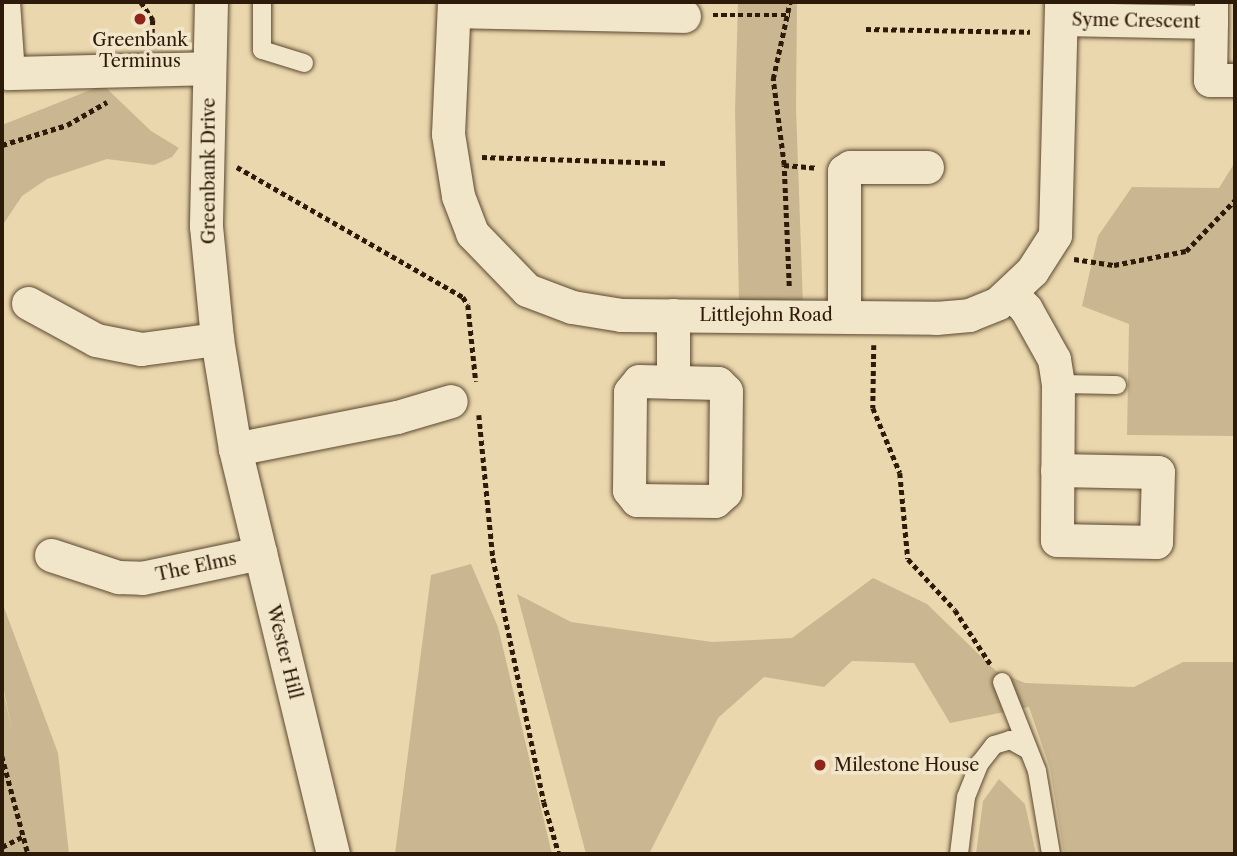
<!DOCTYPE html>
<style>
body{margin:0}
#map{position:relative;width:1237px;height:856px;overflow:hidden;background:#ead7ad;font-family:"Libre Caslon Text",serif}
div>[style]{position:absolute}
.green>*{inset:0;background:#cab791}
.path>*{height:4.5px;margin-top:-2.25px;transform-origin:0;background:repeating-linear-gradient(90deg,#2d1a08 0 5px,transparent 0 8.5px)}
.roads{filter:drop-shadow(0 0 2px #5c4931) drop-shadow(0 0 2px #5c4931)}
.service>*{height:18px;margin:-9px;padding:0 9px;transform-origin:9px;border-radius:9px;background:#f1e5ca}
.minor>*{height:33px;margin:-16.5px;padding:0 16.5px;transform-origin:16.5px;border-radius:16.5px;background:#f1e5ca}
.dots>*{width:19px;height:19px;translate:-50% -50%;box-sizing:border-box;border:4px solid #f1e5ca;border-radius:50%}
span{translate:-50% -50%;white-space:nowrap;text-align:center;line-height:1.15;-webkit-text-stroke:7px #f1e5ca;paint-order:stroke}
.street-label{font-size:18px;color:#2d1a08}
.poi-label{font-size:18px;color:#2d1a08}
.left{translate:0 -50%;text-align:left}
.frame{position:absolute;inset:0;border:4px solid #2d1a08;pointer-events:none}
</style>
<div id="map">
<div class="green">
<div style="clip-path:polygon(738px 2px,797px 2px,796px 108px,803px 305px,739px 303px,735px 111px)"></div>
<div style="clip-path:polygon(103px 85px,151px 131px,179px 148px,172px 157px,154px 165px,107px 159px,47px 179px,22px 196px,2px 226px,2px 125px)"></div>
<div style="clip-path:polygon(1235px 162px,1235px 436px,1127px 435px,1129px 324px,1082px 306px,1098px 236px,1132px 187px,1219px 188px)"></div>
<div style="clip-path:polygon(471px 564px,498px 627px,552px 854px,395px 854px,431px 575px)"></div>
<div style="clip-path:polygon(873px 578px,927px 604px,996px 671px,1025px 683px,1134px 687px,1183px 662px,1235px 662px,1235px 854px,1064px 854px,1050px 768px,1029px 707px,950px 723px,914px 663px,852px 661px,824px 687px,764px 677px,718px 718px,649px 854px,586px 854px,517px 594px,571px 622px,712px 642px,792px 638px)"></div>
<div style="clip-path:polygon(2px 602px,58px 753px,69px 854px,2px 854px,2px 685px,13px 735px,2px 681px)"></div>
<div style="clip-path:polygon(999px 779px,1025px 804px,1036px 854px,976px 854px,983px 801px)"></div>
</div>
<div class="path">
<div style="left:141px;top:2px;width:22px;rotate:56deg"></div>
<div style="left:153px;top:20px;width:19px;rotate:93deg"></div>
<div style="left:713px;top:15px;width:77px"></div>
<div style="left:866px;top:29px;width:164px;rotate:1deg"></div>
<div style="left:2px;top:145px;width:68px;rotate:-17.1deg"></div>
<div style="left:67px;top:125px;width:46px;rotate:-29.9deg"></div>
<div style="left:482px;top:157px;width:184px;rotate:1.9deg"></div>
<div style="left:784px;top:165px;width:32px;rotate:5deg"></div>
<div style="left:237px;top:167px;width:261px;rotate:29.9deg"></div>
<div style="left:463px;top:297px;width:9px;rotate:58deg"></div>
<div style="left:468px;top:305px;width:77px;rotate:84.1deg"></div>
<div style="left:1074px;top:259px;width:40px;rotate:8.5deg"></div>
<div style="left:1114px;top:265px;width:73px;rotate:-11deg"></div>
<div style="left:1186px;top:251px;width:71px;rotate:-46.1deg"></div>
<div style="left:789px;top:286px;width:121px;rotate:-92.4deg"></div>
<div style="left:784px;top:165px;width:87px;rotate:-97.3deg"></div>
<div style="left:773px;top:79px;width:79px;rotate:-77.6deg"></div>
<div style="left:874px;top:345px;width:63px;rotate:90.9deg"></div>
<div style="left:873px;top:408px;width:70px;rotate:67.4deg"></div>
<div style="left:900px;top:473px;width:86px;rotate:84.7deg"></div>
<div style="left:908px;top:559px;width:69px;rotate:47.3deg"></div>
<div style="left:955px;top:610px;width:66px;rotate:56.8deg"></div>
<div style="left:479px;top:415px;width:144px;rotate:84.4deg"></div>
<div style="left:493px;top:558px;width:249px;rotate:78.2deg"></div>
<div style="left:544px;top:802px;width:54px;rotate:73.9deg"></div>
<div style="left:2px;top:756px;width:101px;rotate:75.1deg"></div>
<div style="left:2px;top:847px;width:25px;rotate:-27deg"></div>
</div>
<div class="roads">
<div class="service">
<div style="left:262px;top:2px;width:48px;rotate:90deg"></div>
<div style="left:262px;top:50px;width:44px;rotate:17.2deg"></div>
<div style="left:1058px;top:384px;width:59px;rotate:1deg"></div>
<div style="left:1002px;top:682px;width:96px;rotate:68.5deg"></div>
<div style="left:1037px;top:771px;width:84px;rotate:80.4deg"></div>
<div style="left:959px;top:854px;width:57px;rotate:-83deg"></div>
<div style="left:966px;top:797px;width:37px;rotate:-68deg"></div>
<div style="left:980px;top:763px;width:23px;rotate:-52deg"></div>
<div style="left:994px;top:745px;width:17px;rotate:-17deg"></div>
<div style="left:1010px;top:740px;width:18px;rotate:29deg"></div>
</div>
<div class="minor">
<div style="left:3px;top:2px;width:71px;rotate:86deg"></div>
<div style="left:8px;top:73px;width:201px;rotate:-1.4deg"></div>
<div style="left:211px;top:2px;width:224px;rotate:91.3deg"></div>
<div style="left:206px;top:226px;width:114px;rotate:84.4deg"></div>
<div style="left:217px;top:339px;width:111px;rotate:80.7deg"></div>
<div style="left:235px;top:449px;width:417px;rotate:76.4deg"></div>
<div style="left:454px;top:2px;width:132px;rotate:92.6deg"></div>
<div style="left:448px;top:134px;width:63px;rotate:80.8deg"></div>
<div style="left:458px;top:196px;width:40px;rotate:69deg"></div>
<div style="left:472px;top:233px;width:79px;rotate:46deg"></div>
<div style="left:527px;top:290px;width:48px;rotate:20.7deg"></div>
<div style="left:572px;top:307px;width:50px;rotate:9.3deg"></div>
<div style="left:621px;top:315px;width:315px;rotate:0.5deg"></div>
<div style="left:936px;top:318px;width:33px;rotate:-5deg"></div>
<div style="left:969px;top:315px;width:31px;rotate:-22deg"></div>
<div style="left:998px;top:303px;width:47px;rotate:-43.3deg"></div>
<div style="left:1032px;top:271px;width:43px;rotate:-57.4deg"></div>
<div style="left:1055px;top:235px;width:233px;rotate:-88.5deg"></div>
<div style="left:454px;top:11px;width:230px;rotate:1.2deg"></div>
<div style="left:1061px;top:19px;width:150px;rotate:1.1deg"></div>
<div style="left:1211px;top:22px;width:20px;rotate:-90deg"></div>
<div style="left:1211px;top:22px;width:58px;rotate:91deg"></div>
<div style="left:1210px;top:80px;width:25px"></div>
<div style="left:1011px;top:293px;width:22px;rotate:47deg"></div>
<div style="left:1026px;top:309px;width:57px;rotate:60.8deg"></div>
<div style="left:1054px;top:359px;width:25px;rotate:81deg"></div>
<div style="left:1058px;top:384px;width:156px;rotate:90.4deg"></div>
<div style="left:1057px;top:540px;width:99px;rotate:1.2deg"></div>
<div style="left:1156px;top:542px;width:70px;rotate:-88.4deg"></div>
<div style="left:1158px;top:472px;width:101px;rotate:-178.9deg"></div>
<div style="left:28px;top:303px;width:77px;rotate:28.6deg"></div>
<div style="left:96px;top:340px;width:46px;rotate:11.3deg"></div>
<div style="left:141px;top:349px;width:77px;rotate:-7.5deg"></div>
<div style="left:844px;top:316px;width:145px;rotate:-90deg"></div>
<div style="left:844px;top:171px;width:7px;rotate:-34deg"></div>
<div style="left:850px;top:167px;width:77px"></div>
<div style="left:639px;top:381px;width:79px;rotate:1.5deg"></div>
<div style="left:718px;top:383px;width:11px;rotate:45deg"></div>
<div style="left:726px;top:391px;width:101px;rotate:90.6deg"></div>
<div style="left:725px;top:492px;width:13px;rotate:138deg"></div>
<div style="left:715px;top:501px;width:78px;rotate:-179.3deg"></div>
<div style="left:637px;top:500px;width:13px;rotate:-129deg"></div>
<div style="left:629px;top:490px;width:98px;rotate:-89.4deg"></div>
<div style="left:630px;top:392px;width:14px;rotate:-51deg"></div>
<div style="left:673px;top:382px;width:67px;rotate:-90deg"></div>
<div style="left:235px;top:449px;width:165px;rotate:-11.2deg"></div>
<div style="left:397px;top:417px;width:56px;rotate:-16.5deg"></div>
<div style="left:51px;top:555px;width:71px;rotate:18.2deg"></div>
<div style="left:118px;top:577px;width:24px;rotate:2deg"></div>
<div style="left:142px;top:578px;width:121px;rotate:-12deg"></div>
</div>
</div>
<div class="dots">
<div style="left:140px;top:19px;background:#8f2418"></div>
<div style="left:820px;top:765px;background:#8f2418"></div>
</div>
<div class="street-label">
<span style="left:1136px;top:21px;rotate:1deg">Syme Crescent</span>
<span style="left:209px;top:171px;rotate:-90deg">Greenbank Drive</span>
<span style="left:766px;top:315px">Littlejohn Road</span>
<span style="left:196px;top:567px;rotate:-12deg">The Elms</span>
<span style="left:284px;top:652px;rotate:76deg">Wester Hill</span>
</div>
<div class="poi-label">
<span style="left:140px;top:51px">Greenbank<br>Terminus</span>
<span class="left" style="left:834px;top:765px">Milestone House</span>
</div>
<div class="frame"></div>
</div>
